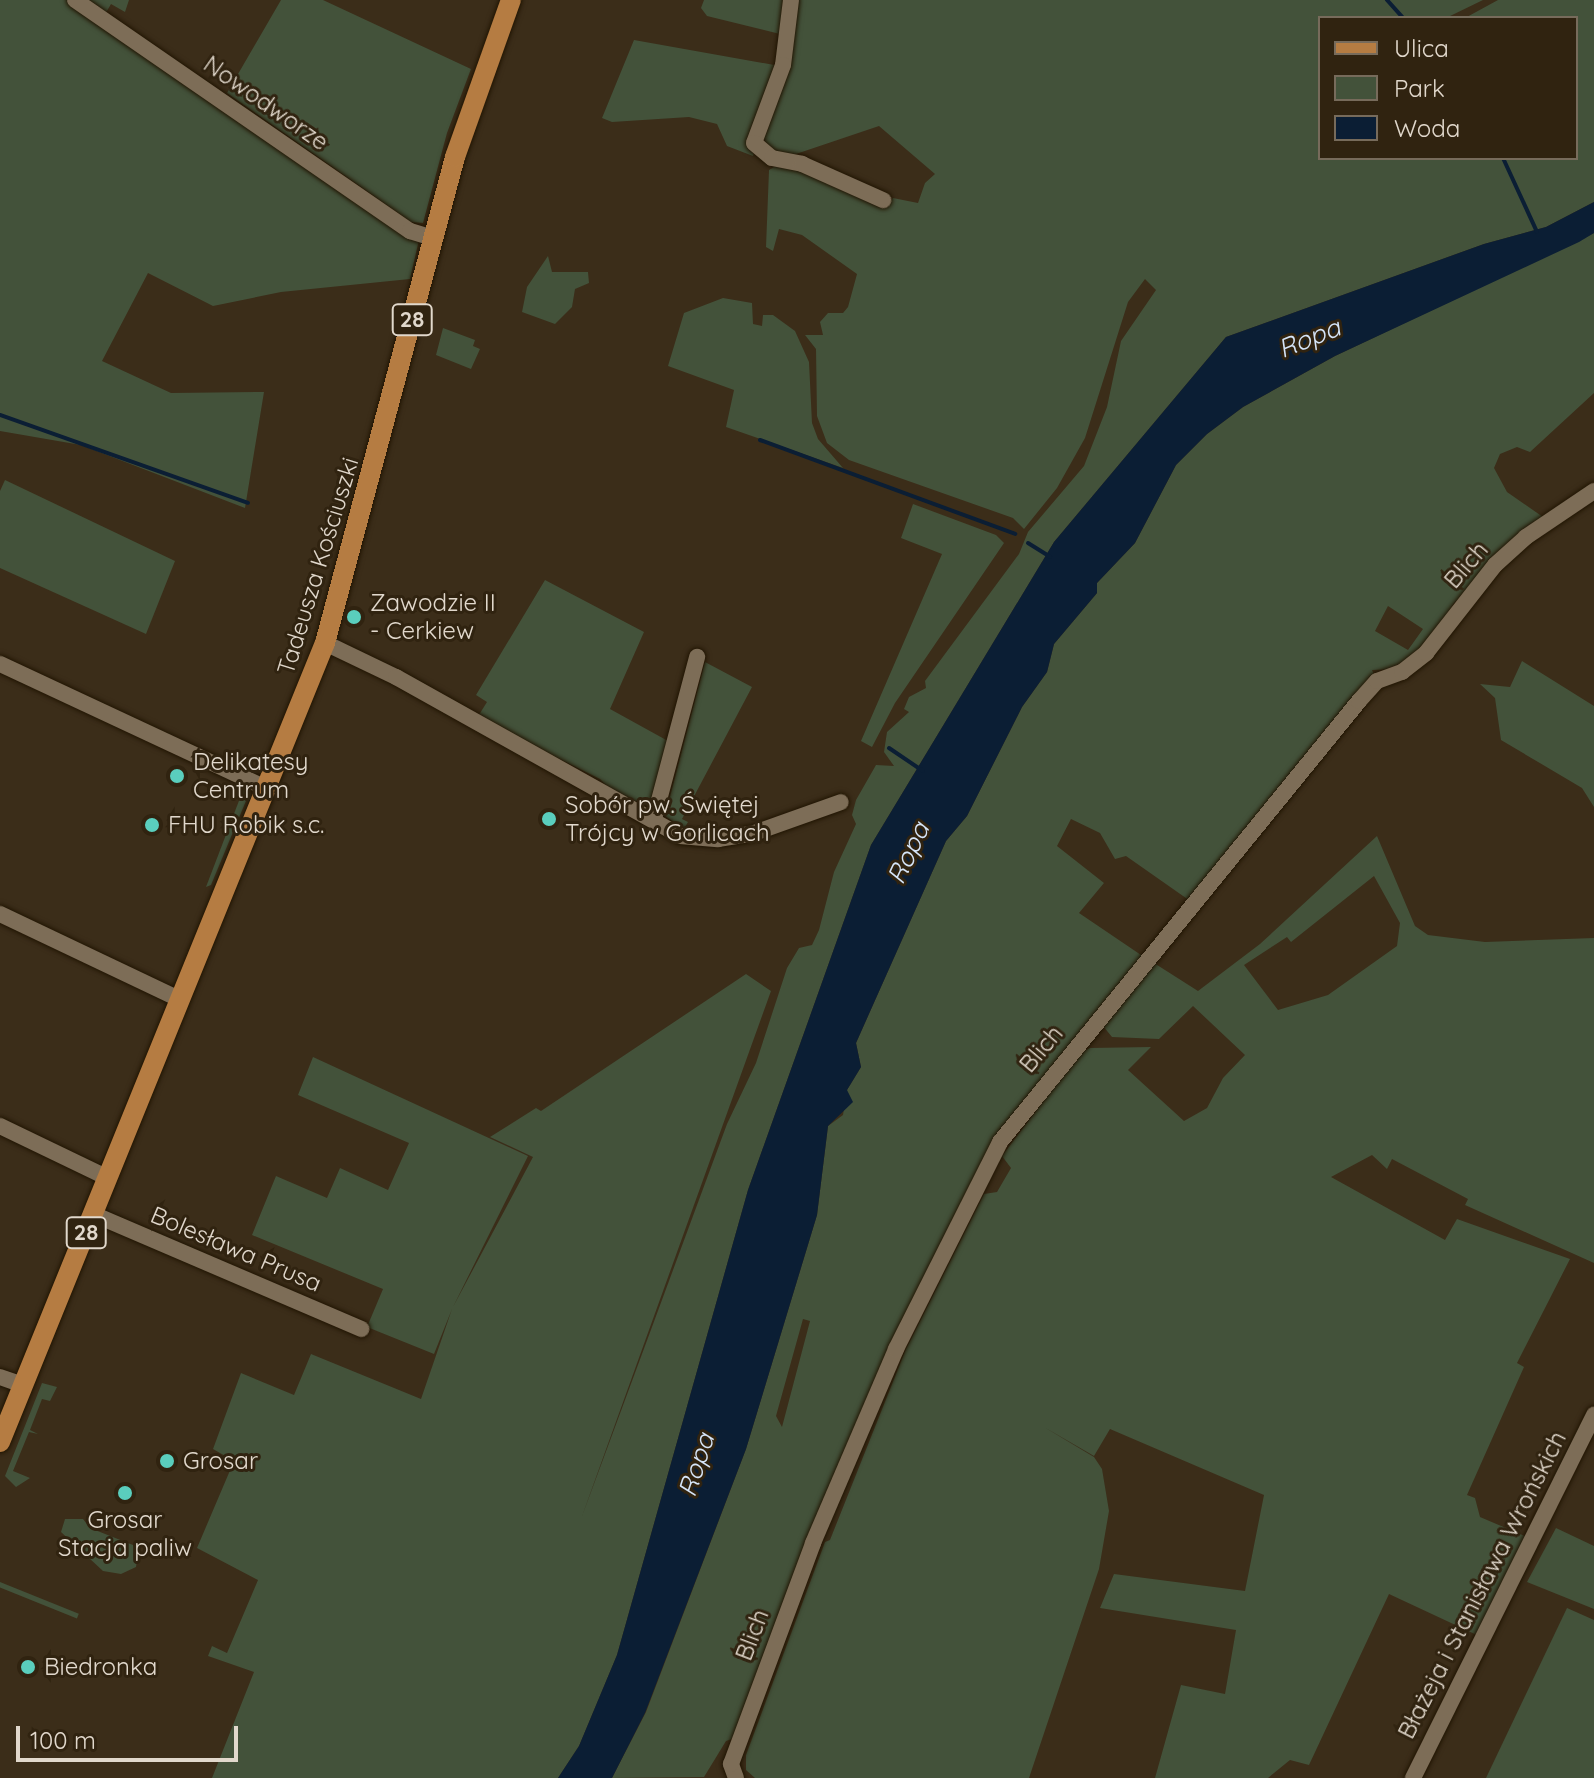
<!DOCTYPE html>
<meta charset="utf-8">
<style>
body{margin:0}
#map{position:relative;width:1594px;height:1778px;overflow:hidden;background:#3b2d19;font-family:Quicksand,sans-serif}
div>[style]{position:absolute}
.green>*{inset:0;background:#43523a;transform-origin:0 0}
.water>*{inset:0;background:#0b1e34}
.stream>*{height:4px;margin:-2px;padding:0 2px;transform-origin:2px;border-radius:2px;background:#0b1e34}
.roads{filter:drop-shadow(0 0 2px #211503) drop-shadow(0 0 2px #211503)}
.minor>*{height:16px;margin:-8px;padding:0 8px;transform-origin:8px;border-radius:8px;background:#7d6d57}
.major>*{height:20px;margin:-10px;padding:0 10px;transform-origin:10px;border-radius:10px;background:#b57c42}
.dots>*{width:22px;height:22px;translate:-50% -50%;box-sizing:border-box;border:4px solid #302310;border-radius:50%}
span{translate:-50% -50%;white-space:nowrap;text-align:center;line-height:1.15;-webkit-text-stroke:6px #302310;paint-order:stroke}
.shield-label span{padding:2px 6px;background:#302310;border:2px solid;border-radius:6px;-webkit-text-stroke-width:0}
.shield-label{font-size:22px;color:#e1d8cc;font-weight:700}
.street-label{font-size:24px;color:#e1d8cc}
.poi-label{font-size:24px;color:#e1d8cc}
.left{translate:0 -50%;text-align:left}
.water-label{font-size:26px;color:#d5e5f9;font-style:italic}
.legend{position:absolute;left:1318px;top:16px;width:260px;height:144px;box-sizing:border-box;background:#302310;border:2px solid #776b5b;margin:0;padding:10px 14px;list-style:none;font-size:24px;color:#e1d8cc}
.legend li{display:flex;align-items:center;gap:16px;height:40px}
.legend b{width:40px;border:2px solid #776b5b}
.scale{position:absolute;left:16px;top:1726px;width:222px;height:36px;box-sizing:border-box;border:4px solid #e1d8cc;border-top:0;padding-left:10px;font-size:24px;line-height:28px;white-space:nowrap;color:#e1d8cc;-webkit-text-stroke:6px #302310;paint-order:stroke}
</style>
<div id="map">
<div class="green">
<div style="clip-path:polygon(0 0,129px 0,125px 12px,111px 4px,104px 16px,419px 240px,410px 279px,281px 292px,213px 306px,148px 273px,102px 361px,171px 393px,264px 392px,245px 508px,81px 445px,0 431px)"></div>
<div style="clip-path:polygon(281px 0,323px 0,471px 69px,447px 133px,423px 223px,411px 222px,227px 93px)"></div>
<div style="clip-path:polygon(704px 0,783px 0,780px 34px,707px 16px,701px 8px)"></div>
<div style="clip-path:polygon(795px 0,1483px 0,1446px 18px,1320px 18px,1320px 158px,1576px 158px,1576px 18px,1465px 18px,1498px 0,1594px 0,1594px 202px,1546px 227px,1484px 244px,1226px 337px,1054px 542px,871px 845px,748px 1190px,617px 1655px,579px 1746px,558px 1778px,212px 1778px,254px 1672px,208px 1656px,212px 1646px,227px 1653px,258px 1580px,197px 1548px,234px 1461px,213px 1449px,241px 1373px,294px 1395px,311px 1354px,421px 1399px,452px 1309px,434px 1354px,367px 1327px,383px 1289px,252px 1235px,276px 1176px,327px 1198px,340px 1168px,388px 1190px,409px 1143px,298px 1095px,313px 1057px,528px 1156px,453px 1307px,533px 1157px,490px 1137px,536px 1108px,541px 1111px,746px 974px,771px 991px,581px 1519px,727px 1124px,756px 1063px,787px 968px,799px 948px,812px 945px,819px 930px,834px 872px,856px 824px,852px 815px,856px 800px,876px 765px,894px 766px,884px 752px,887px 732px,909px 712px,904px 709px,909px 697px,926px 688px,925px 681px,1019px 554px,1028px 532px,1084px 466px,1107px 407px,1121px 341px,1156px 290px,1145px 279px,1128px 302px,1085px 438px,1057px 488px,1024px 529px,1013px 518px,849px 460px,827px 443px,817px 416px,816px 349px,805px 335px,823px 335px,820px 322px,828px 313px,843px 313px,848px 307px,857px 274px,802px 235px,779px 229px,773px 251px,766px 247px,769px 170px,781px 163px,884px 206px,893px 198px,918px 203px,925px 183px,935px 174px,879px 126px,793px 155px,779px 154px,760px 139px)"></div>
<div style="clip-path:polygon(634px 40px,780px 66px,753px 156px,727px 146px,717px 124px,689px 117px,612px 122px,602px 118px)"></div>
<div style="clip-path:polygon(evenodd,1594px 233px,1594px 393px,1530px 452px,1517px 447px,1500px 454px,1494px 468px,1507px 492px,1543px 517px,1454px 603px,1431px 639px,1398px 669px,1372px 670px,1376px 679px,1193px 903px,1126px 856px,1115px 859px,1100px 833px,1071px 819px,1057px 846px,1104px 883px,1079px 913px,1144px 957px,992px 1151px,732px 1739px,726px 1741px,704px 1777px,612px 1778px,646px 1712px,746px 1449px,817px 1215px,828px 1126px,843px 1115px,847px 1090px,861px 1067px,856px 1043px,946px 841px,967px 816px,1022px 707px,1047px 672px,1054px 644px,1097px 593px,1097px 583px,1135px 543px,1176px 465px,1207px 434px,1243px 407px,1335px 356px,1594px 233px,1388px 606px,1423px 629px,1408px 650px,1375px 631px,1388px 606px,1594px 233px,803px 1319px,810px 1321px,782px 1427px,776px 1416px,803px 1319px)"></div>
<div style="clip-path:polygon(548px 256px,552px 272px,588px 272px,589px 283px,575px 289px,572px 307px,555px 324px,522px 312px,527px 287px)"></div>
<div style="clip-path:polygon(723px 298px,752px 303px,753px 324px,762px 326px,763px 315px,773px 315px,795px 331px,809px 362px,812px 423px,818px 439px,843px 468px,726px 427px,734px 390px,668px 366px,684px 313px)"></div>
<div style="clip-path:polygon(443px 328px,475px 340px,473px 346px,480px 349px,471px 369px,436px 355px)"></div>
<div style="clip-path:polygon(5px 480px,175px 561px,146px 634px,0 568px,0 491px)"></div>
<div style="clip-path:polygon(913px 504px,996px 535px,1004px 543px,895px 703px,872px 747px,861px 741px,942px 554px,901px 538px)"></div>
<div style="clip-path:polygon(545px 580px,644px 632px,610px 709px,668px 741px,653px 800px,635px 801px,613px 792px,600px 779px,477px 718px,487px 702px,476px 695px)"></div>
<div style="clip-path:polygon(1522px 661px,1594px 706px,1594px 807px,1582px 788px,1501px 740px,1495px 698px,1480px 684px,1510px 687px)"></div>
<div style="clip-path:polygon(705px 662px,752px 687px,682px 819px,688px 822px,684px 829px,665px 816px)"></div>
<div style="clip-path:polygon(253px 784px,211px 885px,206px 887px,245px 785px)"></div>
<div style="clip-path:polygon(evenodd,1377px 836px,1415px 926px,1428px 935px,1485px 942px,1594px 938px,1594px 1263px,1465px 1205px,1468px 1199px,1392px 1159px,1387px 1169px,1372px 1155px,1331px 1177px,1445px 1240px,1457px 1219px,1570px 1259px,1517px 1363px,1524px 1367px,1467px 1495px,1475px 1498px,1480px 1517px,1527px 1537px,1479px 1636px,1389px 1594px,1309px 1765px,1290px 1760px,1268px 1778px,1155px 1778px,1181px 1685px,1225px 1694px,1236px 1630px,1100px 1608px,1114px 1574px,1245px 1591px,1264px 1495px,1110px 1429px,1094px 1456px,1044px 1427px,1094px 1457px,1102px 1469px,1109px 1511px,1099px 1569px,1029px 1778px,755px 1778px,746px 1770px,746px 1755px,825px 1542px,830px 1540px,906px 1349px,984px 1194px,997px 1192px,1011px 1168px,1002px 1156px,1079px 1054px,1090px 1048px,1151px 1047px,1128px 1070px,1184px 1121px,1207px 1108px,1223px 1078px,1245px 1055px,1193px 1006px,1159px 1039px,1112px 1037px,1103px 1026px,1154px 963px,1198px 991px,1260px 944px,1377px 836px,1374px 876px,1400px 923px,1397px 946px,1328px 995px,1278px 1010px,1244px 965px,1287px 937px,1291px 942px,1374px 876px)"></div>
<div style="clip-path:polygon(42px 1383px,57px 1387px,50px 1401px,42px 1399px,30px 1430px,38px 1434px,29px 1432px,13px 1471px,30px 1478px,16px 1487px,5px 1476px)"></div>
<div style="clip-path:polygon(65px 1519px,83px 1519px,90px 1528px,133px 1545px,138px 1554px,136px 1567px,121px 1574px,103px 1571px,61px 1532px)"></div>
<div style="clip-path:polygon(1556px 1528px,1594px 1546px,1594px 1609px,1527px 1582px)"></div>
<div style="left:0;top:1582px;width:85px;height:5px;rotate:22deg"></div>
<div style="clip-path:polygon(1567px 1608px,1594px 1620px,1594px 1778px,1486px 1778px)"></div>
</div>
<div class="water">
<div style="clip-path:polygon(1594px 202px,1594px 233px,1579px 242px,1335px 356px,1243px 407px,1207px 434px,1176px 465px,1135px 543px,1097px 583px,1097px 593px,1054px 644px,1047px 672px,1022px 707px,967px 816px,946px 841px,856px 1043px,861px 1067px,847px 1090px,853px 1102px,828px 1126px,817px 1215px,746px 1449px,645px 1713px,612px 1778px,558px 1778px,579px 1746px,617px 1655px,748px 1190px,871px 845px,1054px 542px,1226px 337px,1484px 244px,1546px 227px)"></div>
</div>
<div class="stream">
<div style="left:1387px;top:0;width:24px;rotate:48deg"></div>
<div style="left:1503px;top:158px;width:81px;rotate:65.3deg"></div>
<div style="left:0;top:415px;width:263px;rotate:19.5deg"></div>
<div style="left:760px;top:440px;width:272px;rotate:20.2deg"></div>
<div style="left:1028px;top:543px;width:26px;rotate:32deg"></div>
<div style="left:889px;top:748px;width:41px;rotate:34.1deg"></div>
</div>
<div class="roads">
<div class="minor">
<div style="left:75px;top:0;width:407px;rotate:34.6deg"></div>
<div style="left:410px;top:231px;width:24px;rotate:17deg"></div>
<div style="left:791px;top:0;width:65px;rotate:97deg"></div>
<div style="left:783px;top:65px;width:83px;rotate:110.4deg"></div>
<div style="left:754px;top:143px;width:23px;rotate:40deg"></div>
<div style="left:772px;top:158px;width:31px;rotate:11deg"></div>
<div style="left:802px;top:164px;width:89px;rotate:24deg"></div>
<div style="left:325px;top:643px;width:79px;rotate:25.6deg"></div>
<div style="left:396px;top:677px;width:325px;rotate:29.2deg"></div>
<div style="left:680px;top:836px;width:38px;rotate:5deg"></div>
<div style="left:718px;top:839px;width:36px;rotate:-9deg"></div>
<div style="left:754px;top:833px;width:92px;rotate:-19.6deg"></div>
<div style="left:0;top:664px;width:296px;rotate:25deg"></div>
<div style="left:654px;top:819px;width:168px;rotate:-75.1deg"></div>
<div style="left:0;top:914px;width:200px;rotate:25.4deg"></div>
<div style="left:0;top:1126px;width:120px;rotate:25.7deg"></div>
<div style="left:93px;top:1214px;width:292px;rotate:23.2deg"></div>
<div style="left:0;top:1377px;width:24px;rotate:19deg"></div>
<div style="left:736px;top:1778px;width:15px;rotate:-110deg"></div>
<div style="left:731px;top:1764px;width:236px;rotate:-69.6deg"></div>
<div style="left:813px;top:1543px;width:211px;rotate:-66.8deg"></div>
<div style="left:896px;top:1349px;width:232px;rotate:-63.3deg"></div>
<div style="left:1000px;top:1142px;width:569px;rotate:-50.85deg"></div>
<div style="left:1359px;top:701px;width:27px;rotate:-48deg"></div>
<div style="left:1377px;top:681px;width:27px;rotate:-20deg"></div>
<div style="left:1402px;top:672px;width:31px;rotate:-38deg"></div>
<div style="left:1426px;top:653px;width:112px;rotate:-51.9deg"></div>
<div style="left:1495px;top:565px;width:42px;rotate:-42.1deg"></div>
<div style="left:1526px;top:537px;width:82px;rotate:-34.1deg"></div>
<div style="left:1413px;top:1778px;width:406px;rotate:-63.5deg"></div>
</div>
<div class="major">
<div style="left:0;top:1442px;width:863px;rotate:-67.87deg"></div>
<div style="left:325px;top:643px;width:503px;rotate:-75.02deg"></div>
<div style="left:455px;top:157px;width:167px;rotate:-70.4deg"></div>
</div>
</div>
<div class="dots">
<div style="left:354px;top:617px;background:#5acebd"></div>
<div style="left:177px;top:776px;background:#5acebd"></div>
<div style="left:549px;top:819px;background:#5acebd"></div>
<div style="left:152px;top:825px;background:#5acebd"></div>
<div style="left:167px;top:1461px;background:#5acebd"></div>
<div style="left:125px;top:1493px;background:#5acebd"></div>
<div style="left:28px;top:1667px;background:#5acebd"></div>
</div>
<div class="shield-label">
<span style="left:412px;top:320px">28</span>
<span style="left:86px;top:1233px">28</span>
</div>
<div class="street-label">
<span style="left:266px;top:103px;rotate:35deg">Nowodworze</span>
<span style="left:1466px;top:565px;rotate:-49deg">Blich</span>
<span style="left:318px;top:566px;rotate:-73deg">Tadeusza Kościuszki</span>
<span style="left:1041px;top:1049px;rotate:-50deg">Blich</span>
<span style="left:236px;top:1249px;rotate:23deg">Bolesława Prusa</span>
<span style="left:1482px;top:1585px;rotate:-63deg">Błażeja i Stanisława Wrońskich</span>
<span style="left:752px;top:1635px;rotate:-69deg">Blich</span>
</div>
<div class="poi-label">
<span class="left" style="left:370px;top:617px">Zawodzie II<br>- Cerkiew</span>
<span class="left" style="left:193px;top:776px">Delikatesy<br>Centrum</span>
<span class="left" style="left:565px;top:819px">Sobór pw. Świętej<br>Trójcy w Gorlicach</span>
<span class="left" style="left:168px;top:825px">FHU Robik s.c.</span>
<span class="left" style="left:183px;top:1461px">Grosar</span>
<span style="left:125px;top:1534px">Grosar<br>Stacja paliw</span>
<span class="left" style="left:44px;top:1667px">Biedronka</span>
</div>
<div class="water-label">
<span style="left:1309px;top:338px;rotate:-22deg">Ropa</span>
<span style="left:908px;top:853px;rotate:-65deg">Ropa</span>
<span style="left:696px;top:1465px;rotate:-72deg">Ropa</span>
</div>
<ul class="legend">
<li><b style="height:10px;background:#b57c42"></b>Ulica</li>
<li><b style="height:22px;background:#43523a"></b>Park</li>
<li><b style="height:22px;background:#0b1e34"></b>Woda</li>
</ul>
<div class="scale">100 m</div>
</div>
